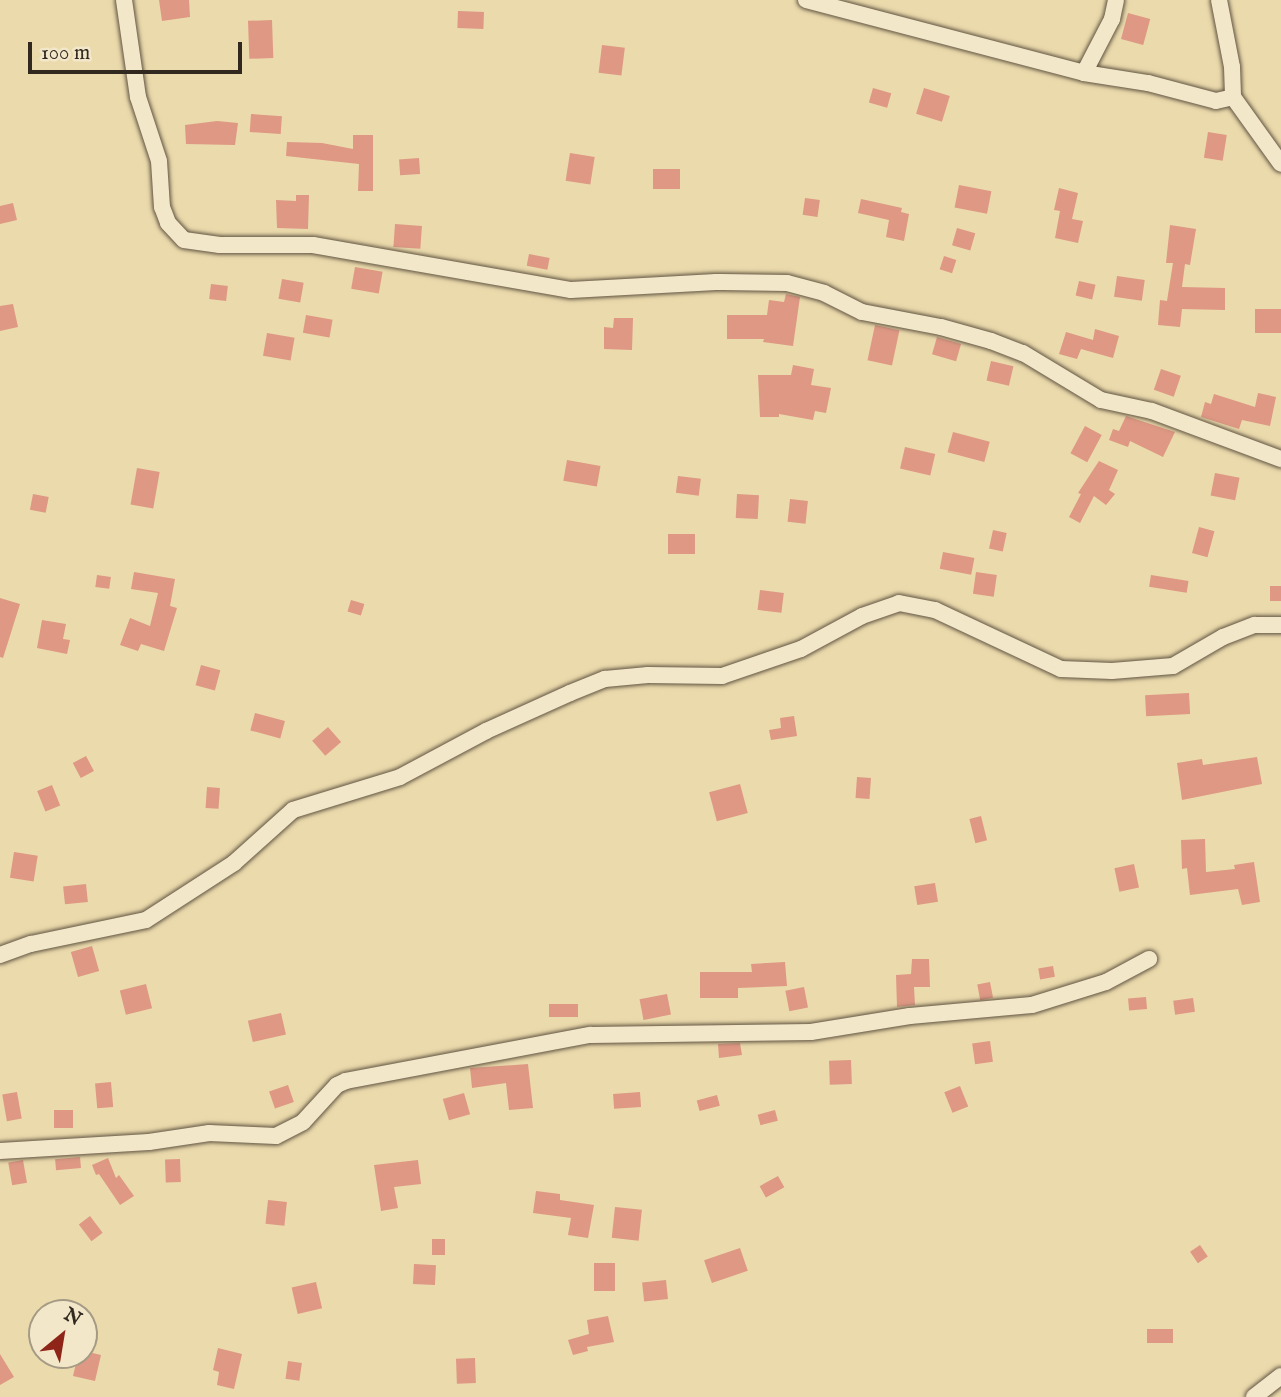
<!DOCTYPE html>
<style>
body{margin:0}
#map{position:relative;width:1281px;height:1397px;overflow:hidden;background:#ebdaac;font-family:"IM FELL English",serif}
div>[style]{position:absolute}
.building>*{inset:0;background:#de9884;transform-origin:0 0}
.roads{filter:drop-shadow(0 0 2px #605442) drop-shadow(0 0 2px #605442)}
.minor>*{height:16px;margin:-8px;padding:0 8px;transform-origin:8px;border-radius:8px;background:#f2e7c9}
span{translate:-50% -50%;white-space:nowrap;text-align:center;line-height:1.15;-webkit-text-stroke:5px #f2e7c9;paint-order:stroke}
.north{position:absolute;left:28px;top:1299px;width:70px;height:70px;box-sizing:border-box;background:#f2e7c9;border:2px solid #a59b85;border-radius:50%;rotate:30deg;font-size:19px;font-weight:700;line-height:28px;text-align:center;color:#31281f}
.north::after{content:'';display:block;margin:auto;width:24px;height:32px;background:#8f2418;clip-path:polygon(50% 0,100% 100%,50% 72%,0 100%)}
.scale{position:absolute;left:28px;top:42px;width:214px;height:32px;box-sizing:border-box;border:4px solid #31281f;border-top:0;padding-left:9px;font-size:21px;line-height:24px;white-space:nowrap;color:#31281f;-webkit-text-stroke:5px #f2e7c9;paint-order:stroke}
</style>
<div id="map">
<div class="building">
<div style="clip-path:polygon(159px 0,189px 0,190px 17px,162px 21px)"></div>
<div style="left:458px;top:11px;width:26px;height:17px;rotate:2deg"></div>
<div style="left:1128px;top:13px;width:23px;height:27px;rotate:15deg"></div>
<div style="left:272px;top:20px;width:38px;height:24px;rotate:88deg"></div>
<div style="left:602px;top:45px;width:23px;height:28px;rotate:7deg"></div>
<div style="left:873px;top:88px;width:19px;height:15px;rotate:16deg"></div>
<div style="left:924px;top:88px;width:27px;height:27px;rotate:17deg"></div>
<div style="left:251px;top:114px;width:31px;height:18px;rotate:4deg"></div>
<div style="clip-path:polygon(217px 121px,238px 123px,235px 145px,186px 144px,185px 125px)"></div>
<div style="left:1208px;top:132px;width:19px;height:26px;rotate:9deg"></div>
<div style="clip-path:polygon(353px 135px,373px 135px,373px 191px,358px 191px,359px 164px,286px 156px,287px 142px,322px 143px,353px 149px)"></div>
<div style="left:570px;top:153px;width:25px;height:28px;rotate:9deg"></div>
<div style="left:419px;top:158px;width:16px;height:20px;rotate:86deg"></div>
<div style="left:680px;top:169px;width:20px;height:27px;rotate:90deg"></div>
<div style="left:959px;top:185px;width:33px;height:23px;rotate:11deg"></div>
<div style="clip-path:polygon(1059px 188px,1078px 193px,1072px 219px,1083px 221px,1078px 243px,1055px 238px,1060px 211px,1054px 210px)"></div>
<div style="clip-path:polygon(296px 195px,309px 195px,308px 229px,277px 228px,276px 200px,296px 201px)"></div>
<div style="left:805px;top:198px;width:15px;height:17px;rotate:8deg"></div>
<div style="clip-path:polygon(861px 199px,902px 208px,901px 212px,909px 214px,904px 241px,886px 237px,889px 220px,858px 213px)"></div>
<div style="clip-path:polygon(13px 203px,17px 220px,0 224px,0 206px)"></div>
<div style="left:395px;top:224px;width:27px;height:23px;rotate:4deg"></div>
<div style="clip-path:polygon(1170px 225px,1196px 229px,1190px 265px,1185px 264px,1182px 287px,1225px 288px,1225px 310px,1182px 309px,1180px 327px,1158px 325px,1160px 300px,1167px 301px,1173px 263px,1166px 263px)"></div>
<div style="left:957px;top:228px;width:19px;height:18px;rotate:16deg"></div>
<div style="left:529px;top:254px;width:21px;height:12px;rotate:11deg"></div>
<div style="left:944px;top:256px;width:13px;height:14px;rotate:18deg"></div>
<div style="left:355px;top:267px;width:28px;height:22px;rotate:10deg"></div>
<div style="left:1117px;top:276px;width:28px;height:21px;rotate:8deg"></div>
<div style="left:282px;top:279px;width:22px;height:20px;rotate:10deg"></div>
<div style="left:1079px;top:281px;width:17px;height:15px;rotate:13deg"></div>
<div style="left:211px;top:284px;width:17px;height:15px;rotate:7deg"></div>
<div style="clip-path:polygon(786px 294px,800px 297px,793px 346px,763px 342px,764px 339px,727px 339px,727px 315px,767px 315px,769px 300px,784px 302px)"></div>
<div style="clip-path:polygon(13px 304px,18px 327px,0 331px,0 306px)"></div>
<div style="left:1281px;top:309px;width:24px;height:26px;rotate:90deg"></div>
<div style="left:306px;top:315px;width:27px;height:18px;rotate:10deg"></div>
<div style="clip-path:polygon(614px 318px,633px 318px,632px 350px,604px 349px,604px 327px,613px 328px)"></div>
<div style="left:875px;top:325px;width:25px;height:36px;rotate:12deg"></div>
<div style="clip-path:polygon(1095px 329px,1119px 336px,1113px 358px,1081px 349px,1077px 359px,1059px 354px,1066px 332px,1093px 340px)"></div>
<div style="left:267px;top:333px;width:28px;height:23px;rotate:10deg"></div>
<div style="left:937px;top:337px;width:25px;height:18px;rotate:16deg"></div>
<div style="left:991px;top:361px;width:23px;height:20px;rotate:13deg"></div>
<div style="clip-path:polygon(793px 365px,814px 369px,811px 385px,831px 388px,826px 413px,815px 411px,813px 420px,779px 414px,779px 417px,760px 417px,758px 375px,791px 375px)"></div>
<div style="left:1161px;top:369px;width:21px;height:22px;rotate:19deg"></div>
<div style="clip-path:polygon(1258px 393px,1276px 397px,1270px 426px,1242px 420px,1239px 429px,1201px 417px,1205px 402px,1211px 404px,1214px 394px,1255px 407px)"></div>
<div style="clip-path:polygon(1126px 416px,1175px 432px,1163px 457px,1130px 441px,1128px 447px,1109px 440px,1113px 429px,1119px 431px)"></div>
<div style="left:1085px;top:426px;width:19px;height:31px;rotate:28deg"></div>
<div style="left:953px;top:432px;width:38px;height:21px;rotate:15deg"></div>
<div style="left:905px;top:447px;width:31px;height:22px;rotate:13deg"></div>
<div style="left:567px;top:460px;width:34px;height:21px;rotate:10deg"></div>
<div style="clip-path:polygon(1099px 461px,1118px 470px,1109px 490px,1115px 494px,1106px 505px,1094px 496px,1080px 523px,1069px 517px,1081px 494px,1078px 493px)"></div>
<div style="left:137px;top:468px;width:23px;height:37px;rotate:10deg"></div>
<div style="left:1215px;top:473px;width:25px;height:23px;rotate:11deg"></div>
<div style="left:678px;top:476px;width:23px;height:17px;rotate:7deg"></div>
<div style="left:33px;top:494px;width:16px;height:16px;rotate:11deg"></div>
<div style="left:737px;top:494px;width:22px;height:24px;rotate:3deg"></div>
<div style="left:790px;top:499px;width:18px;height:23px;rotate:6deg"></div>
<div style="left:1199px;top:527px;width:16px;height:27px;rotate:15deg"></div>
<div style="left:993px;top:530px;width:14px;height:19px;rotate:12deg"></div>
<div style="left:668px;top:534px;width:27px;height:20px"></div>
<div style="left:943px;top:552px;width:32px;height:17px;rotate:11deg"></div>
<div style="clip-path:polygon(134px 572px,175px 579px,170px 606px,177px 608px,164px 651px,141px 644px,138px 651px,120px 645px,130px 618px,150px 626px,158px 593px,131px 589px)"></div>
<div style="left:976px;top:572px;width:21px;height:22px;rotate:8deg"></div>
<div style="left:97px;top:575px;width:14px;height:12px;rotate:8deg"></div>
<div style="left:1151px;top:575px;width:38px;height:12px;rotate:9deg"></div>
<div style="left:1270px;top:586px;width:11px;height:15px"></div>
<div style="left:760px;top:590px;width:24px;height:20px;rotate:7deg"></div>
<div style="clip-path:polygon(0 598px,20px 604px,3px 658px,0 657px)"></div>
<div style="left:351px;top:600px;width:14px;height:12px;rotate:17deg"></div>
<div style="clip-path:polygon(42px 620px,66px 624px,63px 639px,70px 640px,67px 654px,37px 648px)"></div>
<div style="left:201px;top:665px;width:20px;height:21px;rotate:15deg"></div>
<div style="left:1189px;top:693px;width:21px;height:44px;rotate:87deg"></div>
<div style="left:255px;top:713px;width:31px;height:18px;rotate:15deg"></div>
<div style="clip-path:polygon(794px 716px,797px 736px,771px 740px,769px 730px,781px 728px,780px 718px)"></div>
<div style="left:328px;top:727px;width:20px;height:21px;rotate:49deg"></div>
<div style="left:86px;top:756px;width:17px;height:15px;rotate:62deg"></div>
<div style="clip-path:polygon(1257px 757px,1262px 784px,1182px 800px,1177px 763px,1202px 759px,1203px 765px)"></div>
<div style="left:857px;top:777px;width:14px;height:21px;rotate:4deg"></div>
<div style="left:740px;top:784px;width:30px;height:32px;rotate:75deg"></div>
<div style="left:52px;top:785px;width:22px;height:16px;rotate:68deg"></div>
<div style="left:207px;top:787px;width:13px;height:21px;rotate:4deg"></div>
<div style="left:981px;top:816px;width:25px;height:12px;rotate:76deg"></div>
<div style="clip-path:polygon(1205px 839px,1206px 872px,1235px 869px,1234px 865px,1254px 862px,1260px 902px,1242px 905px,1238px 889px,1190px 895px,1187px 868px,1182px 869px,1181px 840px)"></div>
<div style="left:14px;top:852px;width:24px;height:26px;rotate:9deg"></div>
<div style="left:1134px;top:864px;width:24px;height:20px;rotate:78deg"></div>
<div style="left:935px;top:883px;width:19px;height:21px;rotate:81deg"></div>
<div style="left:86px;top:884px;width:18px;height:23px;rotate:84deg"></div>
<div style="left:92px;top:946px;width:26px;height:22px;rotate:74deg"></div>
<div style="clip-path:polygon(912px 959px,929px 959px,930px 987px,914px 987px,915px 1005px,897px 1007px,896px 975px,911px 974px)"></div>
<div style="clip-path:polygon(785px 962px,787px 986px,738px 988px,738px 998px,700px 998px,700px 972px,752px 972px,751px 964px)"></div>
<div style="left:1053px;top:966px;width:11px;height:15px;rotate:80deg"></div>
<div style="left:990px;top:982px;width:16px;height:13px;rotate:79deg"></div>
<div style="left:146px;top:984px;width:25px;height:27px;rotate:76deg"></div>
<div style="left:804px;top:987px;width:21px;height:19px;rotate:79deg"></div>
<div style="left:667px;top:994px;width:21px;height:28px;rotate:79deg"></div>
<div style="left:1146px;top:997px;width:12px;height:18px;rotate:85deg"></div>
<div style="left:1193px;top:998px;width:14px;height:20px;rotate:82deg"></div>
<div style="left:549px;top:1004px;width:29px;height:13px"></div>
<div style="left:281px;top:1013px;width:22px;height:34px;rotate:77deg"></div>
<div style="left:990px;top:1041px;width:21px;height:18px;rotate:82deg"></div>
<div style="clip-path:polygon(740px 1043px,742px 1055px,719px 1058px,718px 1044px)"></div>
<div style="left:851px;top:1060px;width:24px;height:22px;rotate:88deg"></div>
<div style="clip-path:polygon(528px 1064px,533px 1108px,509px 1110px,506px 1083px,472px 1088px,470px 1068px)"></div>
<div style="left:111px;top:1082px;width:25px;height:16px;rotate:85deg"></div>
<div style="left:288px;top:1085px;width:18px;height:20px;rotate:71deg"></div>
<div style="left:960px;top:1086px;width:22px;height:17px;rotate:68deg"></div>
<div style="left:17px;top:1092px;width:27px;height:15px;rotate:80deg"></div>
<div style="left:640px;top:1092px;width:15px;height:27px;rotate:86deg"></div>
<div style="left:464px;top:1093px;width:22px;height:22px;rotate:74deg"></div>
<div style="left:717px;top:1095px;width:11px;height:21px;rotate:75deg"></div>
<div style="left:54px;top:1110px;width:19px;height:18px"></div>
<div style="left:775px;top:1110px;width:11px;height:18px;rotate:75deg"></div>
<div style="left:80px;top:1157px;width:11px;height:25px;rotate:85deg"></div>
<div style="clip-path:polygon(108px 1158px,116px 1178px,119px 1175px,134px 1196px,120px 1205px,99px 1174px,96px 1175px,92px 1165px)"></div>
<div style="left:180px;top:1159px;width:23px;height:15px;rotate:88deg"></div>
<div style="left:23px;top:1160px;width:23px;height:15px;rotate:80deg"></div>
<div style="clip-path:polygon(418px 1160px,421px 1184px,394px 1187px,398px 1208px,381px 1211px,374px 1165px)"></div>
<div style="left:778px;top:1176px;width:13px;height:21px;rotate:61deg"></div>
<div style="clip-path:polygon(536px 1191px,560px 1194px,560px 1200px,594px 1205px,588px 1238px,568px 1235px,571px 1218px,533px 1213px)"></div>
<div style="left:268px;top:1200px;width:19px;height:24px;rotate:6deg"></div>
<div style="left:615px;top:1207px;width:27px;height:31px;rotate:6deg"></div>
<div style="left:90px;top:1216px;width:21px;height:14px;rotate:53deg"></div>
<div style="left:432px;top:1239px;width:13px;height:16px"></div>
<div style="left:1200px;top:1245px;width:14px;height:12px;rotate:56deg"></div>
<div style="left:740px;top:1248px;width:24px;height:38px;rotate:71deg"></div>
<div style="left:594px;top:1263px;width:21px;height:28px"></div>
<div style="left:414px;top:1264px;width:22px;height:20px;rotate:3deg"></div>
<div style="left:666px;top:1280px;width:19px;height:24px;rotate:84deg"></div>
<div style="left:316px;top:1282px;width:27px;height:25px;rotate:77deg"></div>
<div style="clip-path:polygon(608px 1316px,614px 1342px,587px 1347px,588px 1351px,573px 1355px,568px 1340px,589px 1334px,587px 1320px)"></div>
<div style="left:1147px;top:1329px;width:26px;height:14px"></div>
<div style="clip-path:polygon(218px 1348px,242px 1354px,234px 1389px,217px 1385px,219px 1372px,213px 1370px)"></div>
<div style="clip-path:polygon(84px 1351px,101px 1355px,95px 1381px,73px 1376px,78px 1355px,84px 1355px)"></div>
<div style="clip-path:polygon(0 1354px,14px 1377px,0 1385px)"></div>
<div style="left:475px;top:1358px;width:25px;height:19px;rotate:88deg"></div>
<div style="left:288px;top:1361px;width:14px;height:18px;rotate:8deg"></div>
</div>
<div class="roads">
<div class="minor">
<div style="left:124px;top:0;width:98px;rotate:81.8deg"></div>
<div style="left:138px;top:97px;width:67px;rotate:71.8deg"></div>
<div style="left:159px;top:161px;width:46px;rotate:86.3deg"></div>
<div style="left:162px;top:207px;width:17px;rotate:69deg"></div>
<div style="left:168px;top:223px;width:23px;rotate:47deg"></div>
<div style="left:184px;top:240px;width:36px;rotate:8deg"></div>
<div style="left:220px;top:245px;width:93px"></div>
<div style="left:313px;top:245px;width:262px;rotate:9.9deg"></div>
<div style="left:571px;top:290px;width:145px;rotate:-3.2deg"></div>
<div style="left:716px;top:282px;width:71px;rotate:0.8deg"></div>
<div style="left:787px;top:283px;width:38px;rotate:15deg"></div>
<div style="left:824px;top:293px;width:42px;rotate:26.6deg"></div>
<div style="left:862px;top:312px;width:80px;rotate:10.8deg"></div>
<div style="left:941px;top:327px;width:52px;rotate:15.6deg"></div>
<div style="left:991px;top:341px;width:34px;rotate:21deg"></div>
<div style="left:1023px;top:353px;width:91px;rotate:31.1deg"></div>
<div style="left:1101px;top:400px;width:52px;rotate:12.2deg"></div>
<div style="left:1152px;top:411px;width:138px;rotate:20.4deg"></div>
<div style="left:806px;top:0;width:287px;rotate:14.7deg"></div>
<div style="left:1084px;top:73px;width:65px;rotate:8.9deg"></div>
<div style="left:1148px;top:83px;width:70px;rotate:14.8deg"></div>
<div style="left:1216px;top:101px;width:17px;rotate:-13deg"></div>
<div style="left:1219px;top:0;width:68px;rotate:79deg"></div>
<div style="left:1232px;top:67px;width:30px;rotate:88deg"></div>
<div style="left:1233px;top:97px;width:82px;rotate:54.4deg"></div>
<div style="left:1084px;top:73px;width:61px;rotate:-62.6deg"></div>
<div style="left:1112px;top:19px;width:19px;rotate:-78deg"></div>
<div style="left:0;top:955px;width:33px;rotate:-20deg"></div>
<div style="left:31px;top:944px;width:117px;rotate:-11.8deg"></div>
<div style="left:146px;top:920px;width:105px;rotate:-32.9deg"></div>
<div style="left:234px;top:863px;width:79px;rotate:-41.9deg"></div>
<div style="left:293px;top:810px;width:112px;rotate:-17.1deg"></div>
<div style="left:400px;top:777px;width:98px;rotate:-28.1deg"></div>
<div style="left:486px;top:731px;width:92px;rotate:-24.3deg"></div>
<div style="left:570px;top:693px;width:38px;rotate:-22deg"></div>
<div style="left:605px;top:679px;width:43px;rotate:-5.3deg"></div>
<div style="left:648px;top:675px;width:74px;rotate:0.8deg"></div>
<div style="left:722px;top:676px;width:83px;rotate:-18.9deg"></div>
<div style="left:801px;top:649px;width:69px;rotate:-28.4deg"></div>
<div style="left:862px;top:616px;width:39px;rotate:-19deg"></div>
<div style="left:899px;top:603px;width:37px;rotate:11deg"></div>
<div style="left:935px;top:610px;width:139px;rotate:25.1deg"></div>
<div style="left:1061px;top:669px;width:51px;rotate:2.2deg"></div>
<div style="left:1112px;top:671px;width:61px;rotate:-4.7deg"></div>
<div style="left:1173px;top:666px;width:58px;rotate:-30.1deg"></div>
<div style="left:1223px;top:637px;width:34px;rotate:-21deg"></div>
<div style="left:1255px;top:625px;width:26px"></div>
<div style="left:0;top:1151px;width:149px;rotate:-3.5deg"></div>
<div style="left:149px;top:1142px;width:61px;rotate:-8.5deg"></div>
<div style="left:209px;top:1133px;width:67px;rotate:2.6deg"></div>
<div style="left:276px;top:1136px;width:30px;rotate:-27deg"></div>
<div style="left:303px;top:1122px;width:50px;rotate:-47.4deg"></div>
<div style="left:337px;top:1085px;width:10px;rotate:-24deg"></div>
<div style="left:346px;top:1081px;width:248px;rotate:-10.7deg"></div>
<div style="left:590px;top:1035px;width:221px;rotate:-0.8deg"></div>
<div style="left:811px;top:1032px;width:100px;rotate:-9.2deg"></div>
<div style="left:910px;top:1016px;width:122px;rotate:-5.2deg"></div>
<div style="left:1032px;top:1005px;width:77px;rotate:-17.3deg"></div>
<div style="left:1106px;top:982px;width:49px;rotate:-28.1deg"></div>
<div style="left:1254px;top:1397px;width:34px;rotate:-38deg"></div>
</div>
</div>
<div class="north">N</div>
<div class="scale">100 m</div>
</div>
